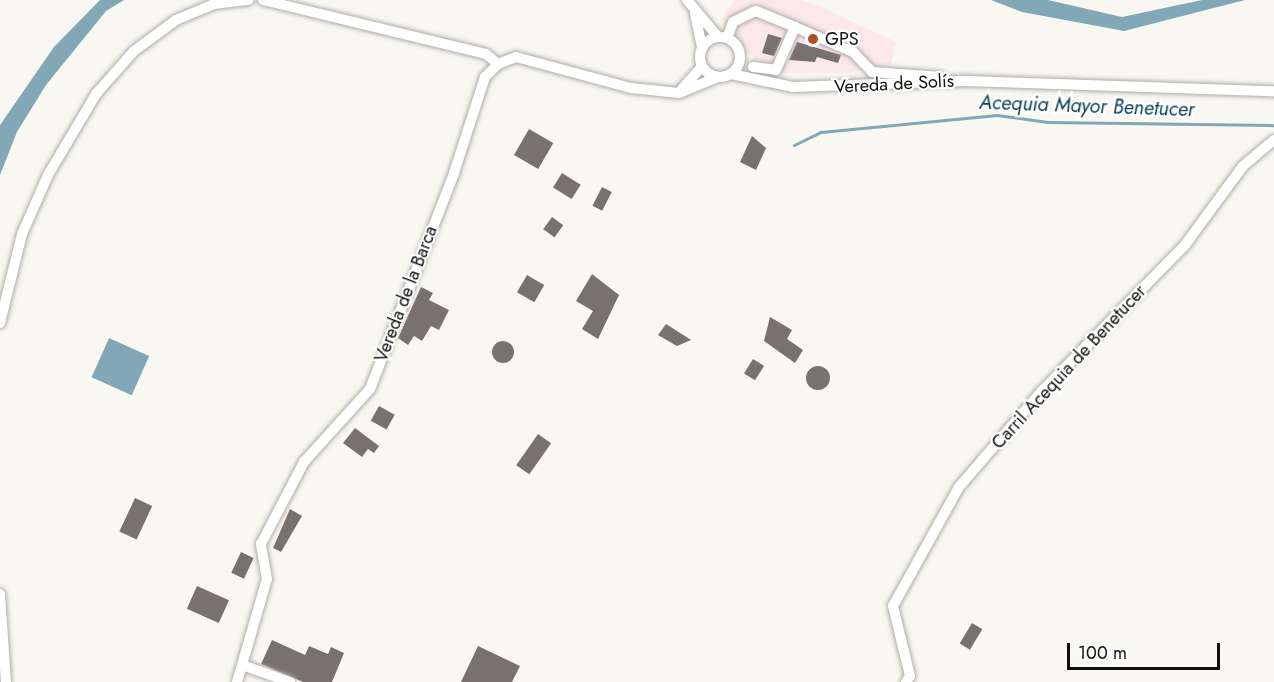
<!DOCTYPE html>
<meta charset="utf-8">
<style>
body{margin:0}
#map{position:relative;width:1274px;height:682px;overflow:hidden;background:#f9f7f2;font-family:Jost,sans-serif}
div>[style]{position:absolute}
.commercial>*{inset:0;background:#fce7eb}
.water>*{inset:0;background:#82a8b7;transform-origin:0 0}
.stream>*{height:3px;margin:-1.5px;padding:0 1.5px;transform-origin:1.5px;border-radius:1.5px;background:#82a8b7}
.building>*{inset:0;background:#777270;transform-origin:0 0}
.round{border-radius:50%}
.roads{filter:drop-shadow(0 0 2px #afada9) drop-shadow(0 0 2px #afada9)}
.minor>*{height:10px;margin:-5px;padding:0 5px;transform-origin:5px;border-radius:5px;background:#fff}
.minor>.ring{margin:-5px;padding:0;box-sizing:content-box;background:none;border:10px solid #fff;border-radius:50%}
.dots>*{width:16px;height:16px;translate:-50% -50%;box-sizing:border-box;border:3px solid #fff;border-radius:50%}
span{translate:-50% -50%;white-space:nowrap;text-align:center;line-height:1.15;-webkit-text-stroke:4.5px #fff;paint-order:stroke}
.poi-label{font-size:18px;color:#100f0e}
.left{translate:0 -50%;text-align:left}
.street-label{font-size:18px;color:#100f0e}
.water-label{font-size:20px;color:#073e50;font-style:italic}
.scale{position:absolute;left:1067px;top:643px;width:153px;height:27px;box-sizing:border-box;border:3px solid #100f0e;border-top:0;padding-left:8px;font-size:18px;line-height:21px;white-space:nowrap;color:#100f0e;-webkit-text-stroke:4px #fff;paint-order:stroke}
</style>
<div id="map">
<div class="commercial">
<div style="clip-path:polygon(736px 0,802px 0,819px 6px,896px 42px,891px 65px,845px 73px,783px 73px,755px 59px,723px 29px,724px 14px)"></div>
</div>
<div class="water">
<div style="clip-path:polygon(100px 0,124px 0,106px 11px,46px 85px,17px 132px,0 175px,0 125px,54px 47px)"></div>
<div style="clip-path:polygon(991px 0,1048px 0,1122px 17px,1202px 0,1245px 0,1124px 31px,1022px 12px)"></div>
<div style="left:109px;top:338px;width:44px;height:43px;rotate:24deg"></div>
</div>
<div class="stream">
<div style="left:794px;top:145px;width:30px;rotate:-26deg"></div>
<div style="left:821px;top:132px;width:177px;rotate:-5.5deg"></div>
<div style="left:997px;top:115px;width:51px;rotate:7.8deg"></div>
<div style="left:1048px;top:122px;width:226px;rotate:0.8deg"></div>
</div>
<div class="building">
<div style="clip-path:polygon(768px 34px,782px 38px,774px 56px,762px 53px)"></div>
<div style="clip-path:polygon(797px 42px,841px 55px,838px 63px,817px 57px,815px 62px,789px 60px)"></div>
<div style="left:529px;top:129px;width:28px;height:30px;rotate:30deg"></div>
<div style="clip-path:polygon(752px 136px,766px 148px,756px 170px,740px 162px)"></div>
<div style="left:562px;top:173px;width:22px;height:17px;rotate:32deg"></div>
<div style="left:602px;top:187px;width:11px;height:21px;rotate:27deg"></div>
<div style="left:552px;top:217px;width:14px;height:15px;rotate:36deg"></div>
<div style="clip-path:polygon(592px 274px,619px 295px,598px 339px,582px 329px,593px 311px,576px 301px)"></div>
<div style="left:527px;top:275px;width:20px;height:20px;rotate:30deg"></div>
<div style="clip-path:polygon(421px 287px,433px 293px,429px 300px,449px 310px,439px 330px,431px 326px,422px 341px,414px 336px,408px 345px,398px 338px)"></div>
<div style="clip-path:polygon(770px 317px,792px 330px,787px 339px,803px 350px,795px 363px,764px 341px)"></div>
<div style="clip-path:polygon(666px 324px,691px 340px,677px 346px,658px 335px)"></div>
<div class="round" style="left:492px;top:341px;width:22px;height:22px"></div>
<div style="left:753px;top:359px;width:13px;height:17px;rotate:32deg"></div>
<div class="round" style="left:806px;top:366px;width:24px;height:24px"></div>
<div style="left:379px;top:406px;width:18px;height:17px;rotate:29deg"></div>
<div style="clip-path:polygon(355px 428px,379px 446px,374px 453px,368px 449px,362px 457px,343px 443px)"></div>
<div style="left:538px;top:434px;width:16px;height:38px;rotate:35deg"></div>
<div style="left:135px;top:498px;width:19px;height:37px;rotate:25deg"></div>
<div style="clip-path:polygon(290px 509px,302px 516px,281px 552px,273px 548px)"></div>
<div style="left:241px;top:552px;width:14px;height:23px;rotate:25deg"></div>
<div style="left:197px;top:586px;width:35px;height:25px;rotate:24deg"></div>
<div style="left:972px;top:623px;width:12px;height:24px;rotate:31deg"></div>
<div style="clip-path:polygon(272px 640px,305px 655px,309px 646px,328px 654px,331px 647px,344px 653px,332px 682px,303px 682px,261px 664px)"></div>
<div style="clip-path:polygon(478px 646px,520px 666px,512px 682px,461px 682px)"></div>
</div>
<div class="roads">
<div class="minor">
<div style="left:263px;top:0;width:229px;rotate:13.6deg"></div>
<div style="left:486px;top:54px;width:16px;rotate:40deg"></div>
<div style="left:687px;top:0;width:48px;rotate:50deg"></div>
<div style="left:695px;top:14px;width:35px;rotate:78deg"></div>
<div class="ring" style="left:700px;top:37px;width:30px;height:30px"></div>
<div style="left:727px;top:38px;width:17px;rotate:-69deg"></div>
<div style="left:733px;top:22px;width:25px;rotate:-26deg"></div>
<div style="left:756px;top:11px;width:42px;rotate:22.3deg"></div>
<div style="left:753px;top:67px;width:23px;rotate:7deg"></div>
<div style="left:776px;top:70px;width:47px;rotate:-66.2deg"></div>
<div style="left:795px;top:27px;width:63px;rotate:23.3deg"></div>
<div style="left:853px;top:52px;width:28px;rotate:46deg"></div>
<div style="left:872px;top:72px;width:69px;rotate:4.1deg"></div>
<div style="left:731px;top:74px;width:63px;rotate:11.8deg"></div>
<div style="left:793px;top:87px;width:172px;rotate:-2deg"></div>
<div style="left:965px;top:81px;width:309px;rotate:1.9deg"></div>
<div style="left:681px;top:90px;width:31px;rotate:-48deg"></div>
<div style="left:0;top:323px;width:92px;rotate:-76.1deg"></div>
<div style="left:22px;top:234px;width:64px;rotate:-66.2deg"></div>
<div style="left:48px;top:175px;width:94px;rotate:-59.3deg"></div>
<div style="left:96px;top:94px;width:57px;rotate:-48.5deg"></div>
<div style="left:134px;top:51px;width:52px;rotate:-36.4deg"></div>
<div style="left:176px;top:20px;width:41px;rotate:-22.8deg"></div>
<div style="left:214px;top:4px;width:35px;rotate:-7deg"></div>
<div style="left:0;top:594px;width:88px;rotate:86.1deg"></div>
<div style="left:245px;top:666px;width:48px;rotate:19.6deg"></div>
<div style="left:237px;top:682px;width:107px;rotate:-73.8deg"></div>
<div style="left:267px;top:579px;width:36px;rotate:-100deg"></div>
<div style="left:261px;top:544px;width:93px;rotate:-62.3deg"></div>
<div style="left:304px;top:462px;width:98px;rotate:-47.9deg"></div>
<div style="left:370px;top:389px;width:232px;rotate:-68.7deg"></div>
<div style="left:454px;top:173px;width:101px;rotate:-72.1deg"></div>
<div style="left:485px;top:77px;width:18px;rotate:-45deg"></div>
<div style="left:498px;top:64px;width:19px;rotate:-21deg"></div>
<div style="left:516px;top:57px;width:119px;rotate:15.1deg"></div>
<div style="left:631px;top:88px;width:48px;rotate:5.9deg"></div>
<div style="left:679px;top:93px;width:42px;rotate:-22.3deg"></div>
<div style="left:906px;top:682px;width:7px;rotate:-56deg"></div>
<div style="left:910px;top:676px;width:72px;rotate:-103.7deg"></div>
<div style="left:893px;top:606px;width:136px;rotate:-61deg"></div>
<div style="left:959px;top:487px;width:127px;rotate:-49.2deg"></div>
<div style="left:1042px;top:391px;width:204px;rotate:-45.6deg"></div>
<div style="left:1185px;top:245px;width:98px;rotate:-53.7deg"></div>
<div style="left:1243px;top:166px;width:40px;rotate:-40deg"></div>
</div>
</div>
<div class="dots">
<div style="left:813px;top:39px;background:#b44e23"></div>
</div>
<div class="poi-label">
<span class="left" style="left:825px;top:39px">GPS</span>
</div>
<div class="street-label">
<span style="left:894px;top:84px;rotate:-3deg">Vereda de Solís</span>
<span style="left:406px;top:294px;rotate:-69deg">Vereda de la Barca</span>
<span style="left:1069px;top:367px;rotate:-47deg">Carril Acequia de Benetucer</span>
</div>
<div class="water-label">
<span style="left:1087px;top:106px;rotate:2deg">Acequia Mayor Benetucer</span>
</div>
<div class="scale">100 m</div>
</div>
